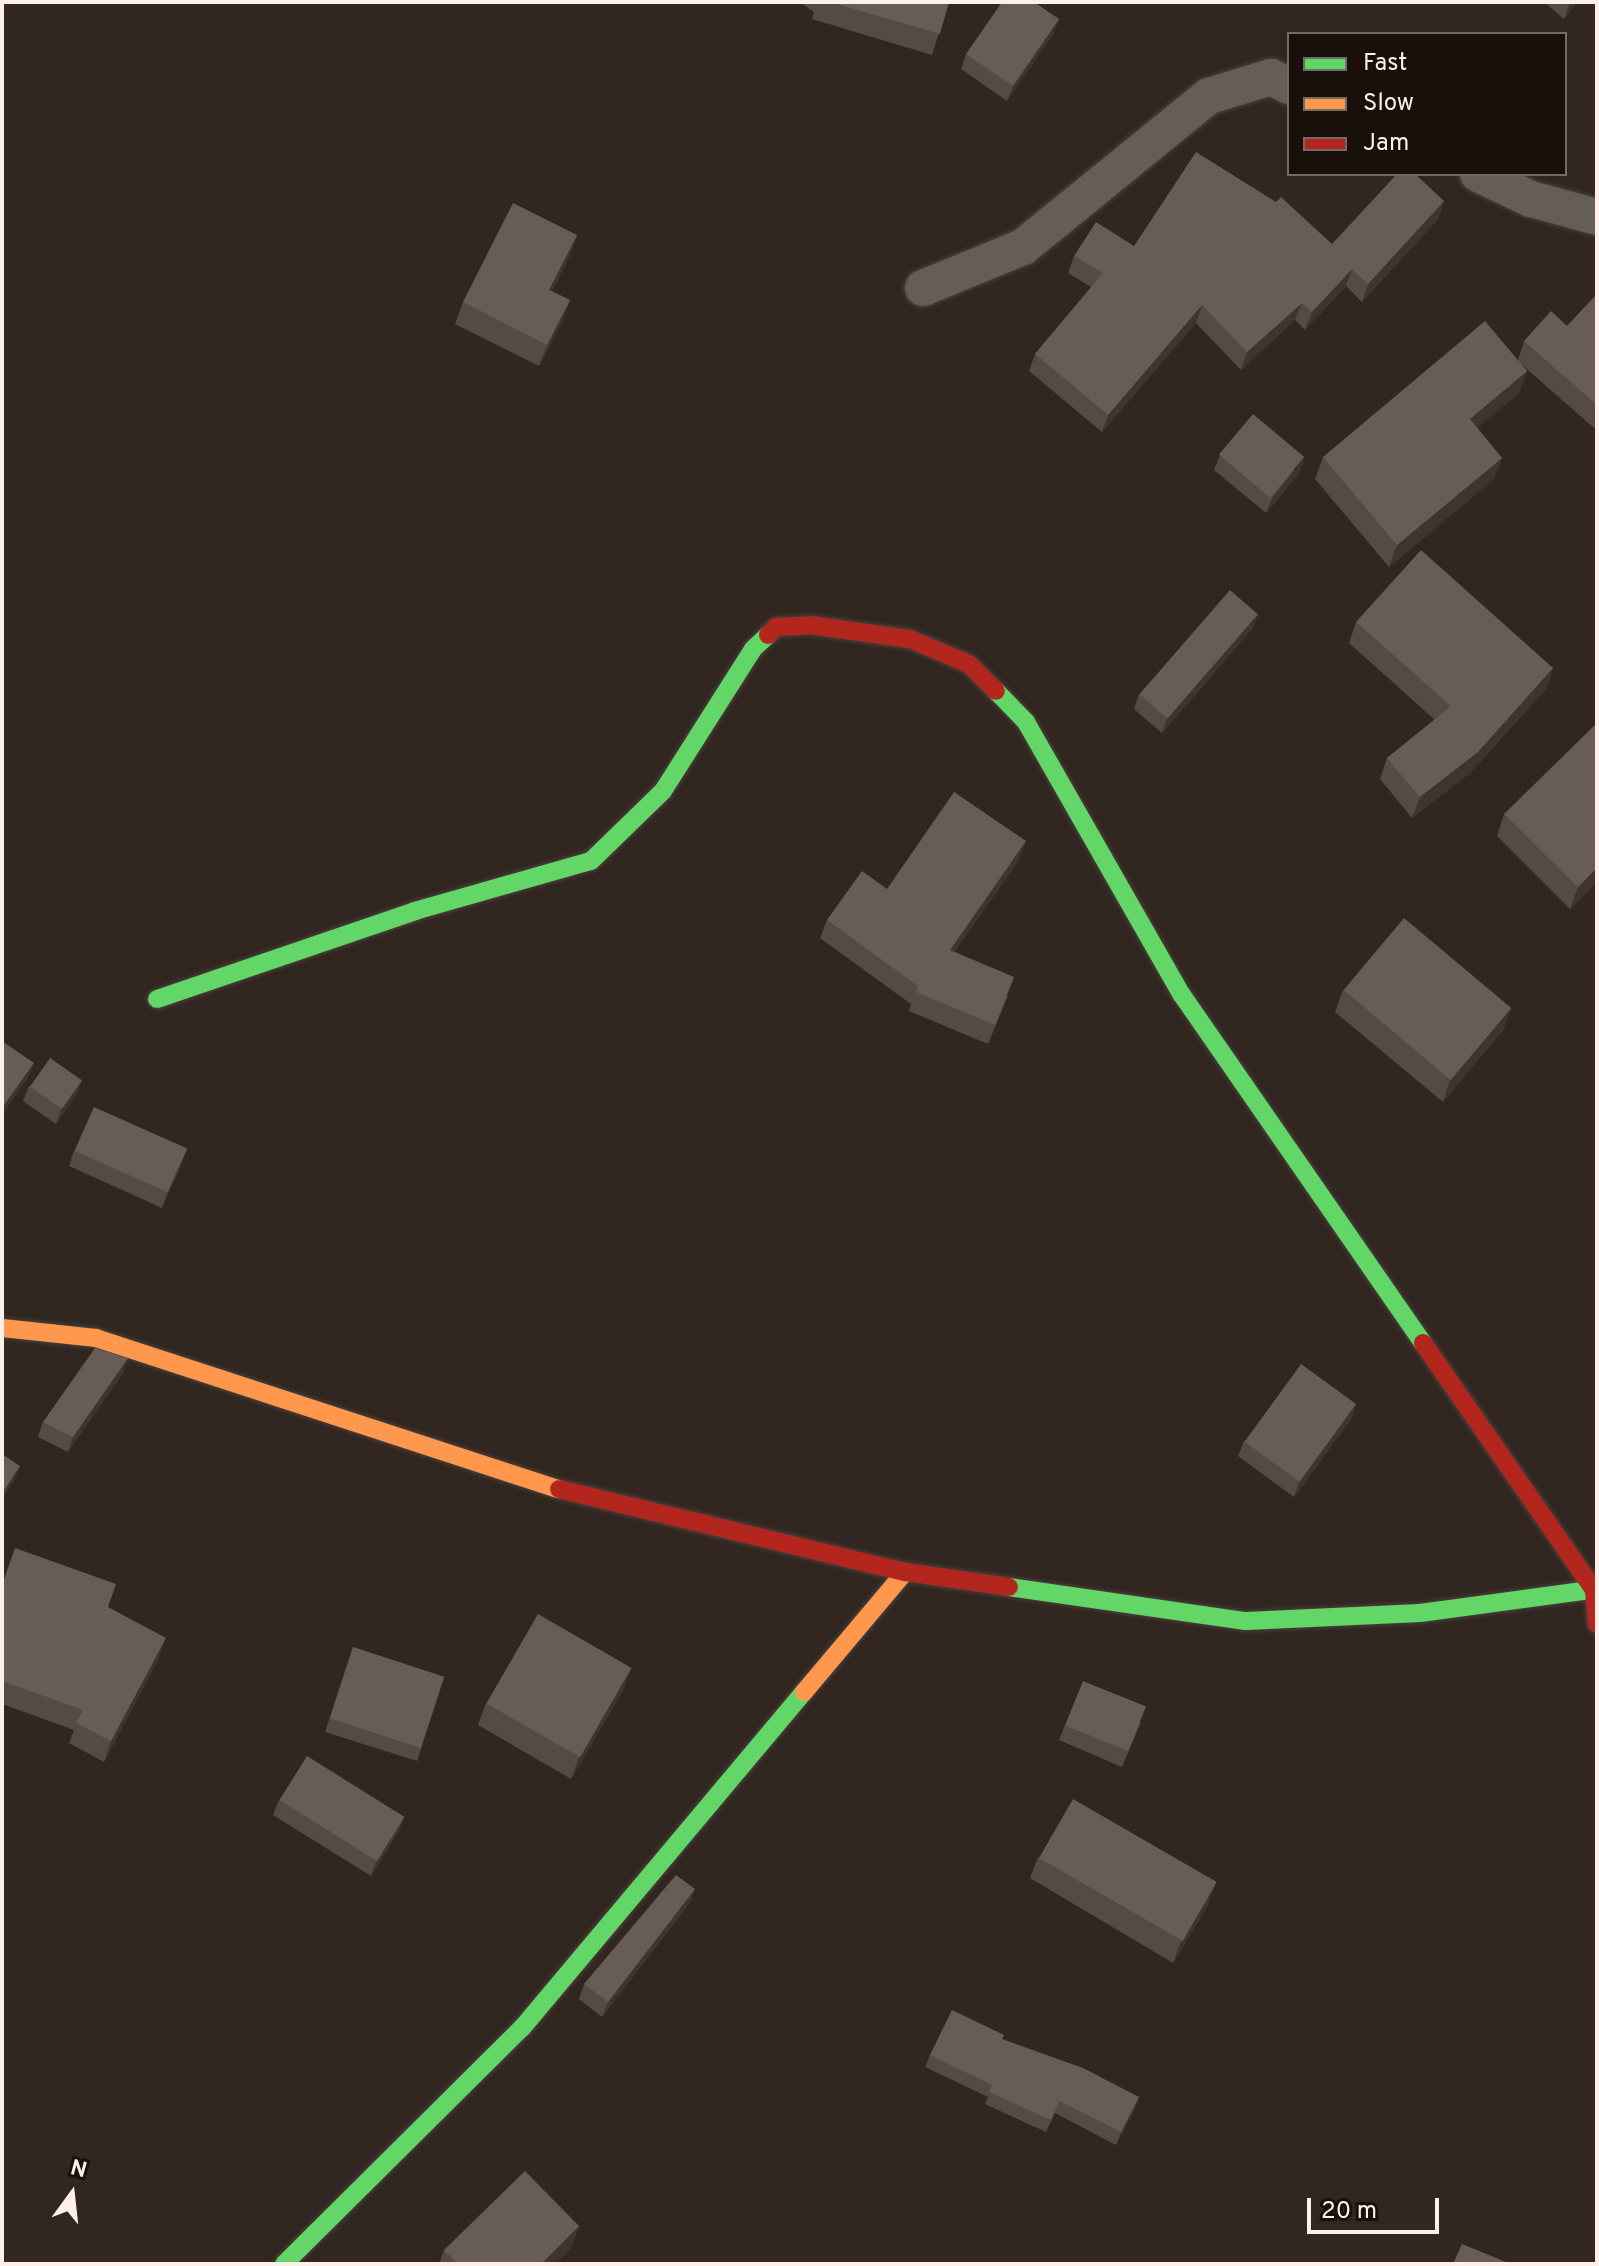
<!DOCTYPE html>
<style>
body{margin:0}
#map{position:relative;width:1599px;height:2266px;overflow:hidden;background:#312620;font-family:Overpass,sans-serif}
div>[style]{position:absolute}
.roads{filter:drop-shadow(0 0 2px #4a413c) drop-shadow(0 0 2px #4a413c)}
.street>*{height:36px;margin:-18px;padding:0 18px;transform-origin:18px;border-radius:18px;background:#665d59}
.fast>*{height:18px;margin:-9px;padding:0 9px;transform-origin:9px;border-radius:9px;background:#63d668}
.slow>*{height:18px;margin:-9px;padding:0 9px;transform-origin:9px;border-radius:9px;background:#ff974d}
.jam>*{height:18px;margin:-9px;padding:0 9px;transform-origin:9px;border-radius:9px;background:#b3261e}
.wall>*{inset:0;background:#564a45}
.shaded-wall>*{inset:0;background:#3f342f}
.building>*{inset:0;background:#685c57;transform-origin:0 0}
span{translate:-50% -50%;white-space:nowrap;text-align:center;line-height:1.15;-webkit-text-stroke:8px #19100b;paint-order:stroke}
.frame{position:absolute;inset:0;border:4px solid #fef0e9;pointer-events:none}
.legend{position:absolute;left:1287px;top:32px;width:280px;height:144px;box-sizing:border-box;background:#19100b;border:2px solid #756a64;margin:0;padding:10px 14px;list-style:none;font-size:24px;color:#fef0e9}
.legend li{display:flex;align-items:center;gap:16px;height:40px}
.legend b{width:40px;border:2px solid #756a64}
.north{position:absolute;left:32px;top:2154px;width:80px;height:80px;-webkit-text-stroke:6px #19100b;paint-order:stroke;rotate:15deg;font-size:22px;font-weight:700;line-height:32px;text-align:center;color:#fef0e9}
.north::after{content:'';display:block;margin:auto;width:28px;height:36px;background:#fef0e9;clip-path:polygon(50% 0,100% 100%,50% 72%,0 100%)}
.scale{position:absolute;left:1307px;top:2198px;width:132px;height:36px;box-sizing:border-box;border:4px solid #fef0e9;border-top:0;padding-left:10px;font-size:24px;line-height:28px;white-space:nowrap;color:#fef0e9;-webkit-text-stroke:6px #19100b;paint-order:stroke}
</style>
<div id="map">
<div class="roads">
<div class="street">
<div style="left:1478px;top:174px;width:59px;rotate:25.3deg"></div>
<div style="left:1531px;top:199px;width:68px;rotate:15.3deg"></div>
<div style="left:923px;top:288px;width:108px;rotate:-22.3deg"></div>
<div style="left:1023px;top:247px;width:240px;rotate:-39.1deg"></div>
<div style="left:1209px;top:96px;width:65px;rotate:-17deg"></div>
<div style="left:1271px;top:77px;width:20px;rotate:27deg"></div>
</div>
<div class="fast">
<div style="left:996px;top:691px;width:43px;rotate:45.9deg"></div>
<div style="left:1026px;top:722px;width:314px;rotate:60.3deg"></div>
<div style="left:1182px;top:995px;width:423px;rotate:55.3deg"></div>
<div style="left:157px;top:999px;width:273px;rotate:-18.8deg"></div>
<div style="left:415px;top:911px;width:183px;rotate:-15.9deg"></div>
<div style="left:591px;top:861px;width:100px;rotate:-44.2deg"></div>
<div style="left:663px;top:791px;width:168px;rotate:-57.6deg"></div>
<div style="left:753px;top:649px;width:21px;rotate:-43deg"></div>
<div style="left:1009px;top:1587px;width:239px;rotate:8.2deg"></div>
<div style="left:1246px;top:1621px;width:174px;rotate:-2.6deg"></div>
<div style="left:1420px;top:1613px;width:179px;rotate:-7.7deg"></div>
<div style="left:284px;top:2264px;width:335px;rotate:-44.8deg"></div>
<div style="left:522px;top:2028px;width:439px;rotate:-50deg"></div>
</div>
<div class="slow">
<div style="left:2px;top:1328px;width:95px;rotate:6.1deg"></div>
<div style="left:96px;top:1338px;width:487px;rotate:18.1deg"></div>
<div style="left:804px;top:1692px;width:157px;rotate:-49.9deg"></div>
</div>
<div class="jam">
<div style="left:768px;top:635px;width:11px;rotate:-45deg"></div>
<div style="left:776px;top:627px;width:34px;rotate:-3deg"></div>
<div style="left:810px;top:625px;width:101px;rotate:8deg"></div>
<div style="left:910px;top:639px;width:64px;rotate:23deg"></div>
<div style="left:969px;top:664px;width:38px;rotate:45deg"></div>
<div style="left:1423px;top:1343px;width:300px;rotate:55.3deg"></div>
<div style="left:1594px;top:1590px;width:34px;rotate:85deg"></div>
<div style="left:559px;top:1489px;width:356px;rotate:13.5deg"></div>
<div style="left:905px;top:1572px;width:105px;rotate:8.2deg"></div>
</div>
</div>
<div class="wall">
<div style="clip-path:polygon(800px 2px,949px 2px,932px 55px,812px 19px,814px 12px)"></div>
<div style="clip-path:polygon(1544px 2px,1577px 2px,1564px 19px)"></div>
<div style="clip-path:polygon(1059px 19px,1053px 34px,1007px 101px,961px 69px,966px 54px)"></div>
<div style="clip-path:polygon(1444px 201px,1438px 219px,1362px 302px,1346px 286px,1305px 330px,1295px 320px,1241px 370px,1196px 323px,1102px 432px,1029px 371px,1035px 354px,1091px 287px,1068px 273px,1074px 256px,1134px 246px,1332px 244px)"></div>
<div style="clip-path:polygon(577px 235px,569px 257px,552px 291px,570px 300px,562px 322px,539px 366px,455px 324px,463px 302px)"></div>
<div style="clip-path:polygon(1597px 294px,1597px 426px,1594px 428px,1521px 364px,1527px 371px,1519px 393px,1477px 428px,1502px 458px,1494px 479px,1389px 567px,1315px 479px,1323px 457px,1518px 360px,1524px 341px,1567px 326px)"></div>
<div style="clip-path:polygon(1220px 455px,1300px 472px,1266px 513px,1214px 470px)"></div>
<div style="clip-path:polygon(1258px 614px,1252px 629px,1162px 733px,1134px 709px,1139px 694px)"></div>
<div style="clip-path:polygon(1356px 622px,1553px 668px,1546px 689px,1470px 773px,1412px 818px,1380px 779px,1387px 758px,1435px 720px,1349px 643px)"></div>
<div style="clip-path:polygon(1504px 814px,1597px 882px,1570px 909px,1497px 836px)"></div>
<div style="clip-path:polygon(1019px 860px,954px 952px,1008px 996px,988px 1044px,909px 1011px,911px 1004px,820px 938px,827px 920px,887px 889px)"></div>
<div style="clip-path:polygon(1343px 990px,1511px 1008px,1503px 1030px,1443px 1102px,1335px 1012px)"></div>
<div style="clip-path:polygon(82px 1080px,76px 1095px,56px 1124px,23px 1101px,29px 1086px)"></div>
<div style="clip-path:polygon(187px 1149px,162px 1208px,69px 1166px,74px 1151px)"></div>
<div style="clip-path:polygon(128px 1358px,123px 1373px,68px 1452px,38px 1437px,43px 1422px)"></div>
<div style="clip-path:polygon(1356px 1404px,1351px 1419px,1294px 1497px,1238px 1456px,1244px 1441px)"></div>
<div style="clip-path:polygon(2px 1585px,108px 1607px,159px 1658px,104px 1762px,69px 1743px,74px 1730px,2px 1704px)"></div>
<div style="clip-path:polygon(353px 1647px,422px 1746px,417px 1761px,325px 1732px)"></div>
<div style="clip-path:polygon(631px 1668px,623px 1690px,571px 1779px,478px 1725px,486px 1703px)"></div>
<div style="clip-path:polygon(1141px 1722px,1122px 1767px,1059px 1740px,1065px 1725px)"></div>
<div style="clip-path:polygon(279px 1800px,404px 1817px,398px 1832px,371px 1876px,273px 1815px)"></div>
<div style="clip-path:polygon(1038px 1857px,1208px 1905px,1173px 1963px,1030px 1878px)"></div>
<div style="clip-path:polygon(695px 1889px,689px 1904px,602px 2017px,579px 1999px,584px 1984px)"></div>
<div style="clip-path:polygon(1002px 2040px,1139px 2097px,1135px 2109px,1116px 2145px,1055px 2113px,1046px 2132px,985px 2104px,988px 2097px,925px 2067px,930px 2055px)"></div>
<div style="clip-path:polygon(579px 2226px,571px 2248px,555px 2264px,439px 2264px,444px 2250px)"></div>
</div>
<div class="shaded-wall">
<div style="clip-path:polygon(1570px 2px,1577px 2px,1564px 19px)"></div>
<div style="clip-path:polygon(1059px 19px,1053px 34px,1007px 101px,1013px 86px)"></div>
<div style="clip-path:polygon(1444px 201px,1438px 219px,1362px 302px,1368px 284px)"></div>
<div style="clip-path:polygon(577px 235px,569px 257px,541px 312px,549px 290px)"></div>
<div style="clip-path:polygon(1352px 269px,1346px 286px,1305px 330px,1312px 312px)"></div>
<div style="clip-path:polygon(570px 300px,562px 322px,539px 366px,547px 345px)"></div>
<div style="clip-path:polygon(1302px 303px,1295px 320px,1241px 370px,1247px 352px)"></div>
<div style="clip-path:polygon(1202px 305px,1196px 323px,1102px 432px,1108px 415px)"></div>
<div style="clip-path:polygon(1527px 371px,1519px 393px,1462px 441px,1470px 419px)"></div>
<div style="clip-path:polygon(1305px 457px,1300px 472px,1266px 513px,1272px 498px)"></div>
<div style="clip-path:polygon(1502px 458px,1494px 479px,1389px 567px,1397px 545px)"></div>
<div style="clip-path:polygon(1258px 614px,1252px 629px,1162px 733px,1167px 718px)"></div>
<div style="clip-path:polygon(1553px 668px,1546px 689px,1470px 773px,1412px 818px,1420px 797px)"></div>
<div style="clip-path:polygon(1026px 841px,1019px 860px,943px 969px,950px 950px)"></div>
<div style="clip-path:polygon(1597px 868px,1597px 882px,1570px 909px,1578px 887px)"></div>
<div style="clip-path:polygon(1511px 1008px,1503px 1030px,1443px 1102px,1450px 1080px)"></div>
<div style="clip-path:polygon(34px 1063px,28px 1078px,2px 1115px,2px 1108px)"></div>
<div style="clip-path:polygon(82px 1080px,76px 1095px,56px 1124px,61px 1109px)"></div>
<div style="clip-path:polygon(187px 1149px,182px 1164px,162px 1208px,167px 1193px)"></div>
<div style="clip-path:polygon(128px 1358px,123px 1373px,68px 1452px,73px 1437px)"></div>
<div style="clip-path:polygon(1356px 1404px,1351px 1419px,1294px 1497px,1299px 1482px)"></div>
<div style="clip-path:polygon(20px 1466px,14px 1481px,2px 1500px,2px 1494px)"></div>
<div style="clip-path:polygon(166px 1638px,159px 1658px,104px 1762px,111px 1741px)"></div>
<div style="clip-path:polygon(631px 1668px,623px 1690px,571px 1779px,579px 1757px)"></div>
<div style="clip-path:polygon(404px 1817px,398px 1832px,371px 1876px,376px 1861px)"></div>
<div style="clip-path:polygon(1216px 1883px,1208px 1905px,1173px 1963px,1181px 1941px)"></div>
<div style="clip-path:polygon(695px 1889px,689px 1904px,602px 2017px,608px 2002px)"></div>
<div style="clip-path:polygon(1139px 2097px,1135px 2109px,1116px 2145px,1121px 2132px)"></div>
<div style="clip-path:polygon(579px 2226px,571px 2248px,555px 2264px,541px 2264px)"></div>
</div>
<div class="building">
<div style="clip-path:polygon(830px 2px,949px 2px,940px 34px)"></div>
<div style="clip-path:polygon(1002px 2px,1034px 2px,1059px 19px,1013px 86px,966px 54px)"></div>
<div style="clip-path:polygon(1196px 152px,1276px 202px,1281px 197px,1332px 244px,1397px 174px,1415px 174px,1444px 201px,1368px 284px,1352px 269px,1312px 312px,1302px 303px,1247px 352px,1202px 305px,1108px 415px,1035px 354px,1103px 273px,1074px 256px,1096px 222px,1134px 246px)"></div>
<div style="clip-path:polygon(513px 203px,577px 235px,549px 290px,570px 300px,547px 345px,463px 302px)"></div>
<div style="clip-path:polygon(1597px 294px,1597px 405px,1524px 341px,1551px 311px,1567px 326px)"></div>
<div style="clip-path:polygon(1485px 321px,1527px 371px,1470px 419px,1502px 458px,1397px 545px,1323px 457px)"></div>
<div style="left:1253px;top:414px;width:67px;height:53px;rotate:40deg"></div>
<div style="clip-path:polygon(1421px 550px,1553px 668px,1478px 752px,1420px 797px,1387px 758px,1451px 706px,1356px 622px)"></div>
<div style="left:1230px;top:590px;width:37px;height:138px;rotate:41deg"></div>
<div style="clip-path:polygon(1597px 723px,1597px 868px,1578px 887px,1504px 814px)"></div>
<div style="clip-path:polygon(954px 792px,1026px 841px,950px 950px,1014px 977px,995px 1025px,916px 992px,918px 986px,827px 920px,862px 871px,887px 889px)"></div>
<div style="left:1404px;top:918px;width:140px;height:94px;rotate:40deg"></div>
<div style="clip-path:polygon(2px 1041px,34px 1063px,2px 1108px)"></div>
<div style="left:50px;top:1058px;width:39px;height:35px;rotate:35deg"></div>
<div style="left:94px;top:1107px;width:102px;height:48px;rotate:24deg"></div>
<div style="clip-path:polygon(95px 1348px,128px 1358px,73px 1437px,43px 1422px)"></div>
<div style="left:1301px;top:1364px;width:68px;height:96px;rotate:36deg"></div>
<div style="clip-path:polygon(2px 1454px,20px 1466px,2px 1494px)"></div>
<div style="clip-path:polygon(15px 1548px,116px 1584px,108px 1607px,166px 1638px,111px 1741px,76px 1723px,83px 1710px,2px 1681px,2px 1585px)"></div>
<div style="left:538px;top:1614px;width:108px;height:103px;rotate:30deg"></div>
<div style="left:353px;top:1647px;width:96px;height:75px;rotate:18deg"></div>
<div style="left:1083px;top:1681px;width:68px;height:48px;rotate:22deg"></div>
<div style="left:307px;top:1756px;width:115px;height:52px;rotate:32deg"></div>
<div style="left:1073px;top:1799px;width:166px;height:68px;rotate:30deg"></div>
<div style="clip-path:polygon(676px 1875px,695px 1889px,608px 2002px,584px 1984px)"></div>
<div style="clip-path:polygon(952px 2010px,1004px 2035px,1002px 2039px,1083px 2068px,1139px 2097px,1121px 2132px,1059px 2101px,1051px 2120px,989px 2092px,992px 2085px,930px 2055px)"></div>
<div style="clip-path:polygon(525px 2171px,579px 2226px,541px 2264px,458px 2264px,444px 2250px)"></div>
<div style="clip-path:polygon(1462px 2244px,1511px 2264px,1453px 2264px)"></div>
</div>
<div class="frame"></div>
<ul class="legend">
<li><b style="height:10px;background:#63d668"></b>Fast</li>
<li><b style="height:10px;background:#ff974d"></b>Slow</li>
<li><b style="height:10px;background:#b3261e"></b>Jam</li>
</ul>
<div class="north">N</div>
<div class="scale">20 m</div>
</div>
